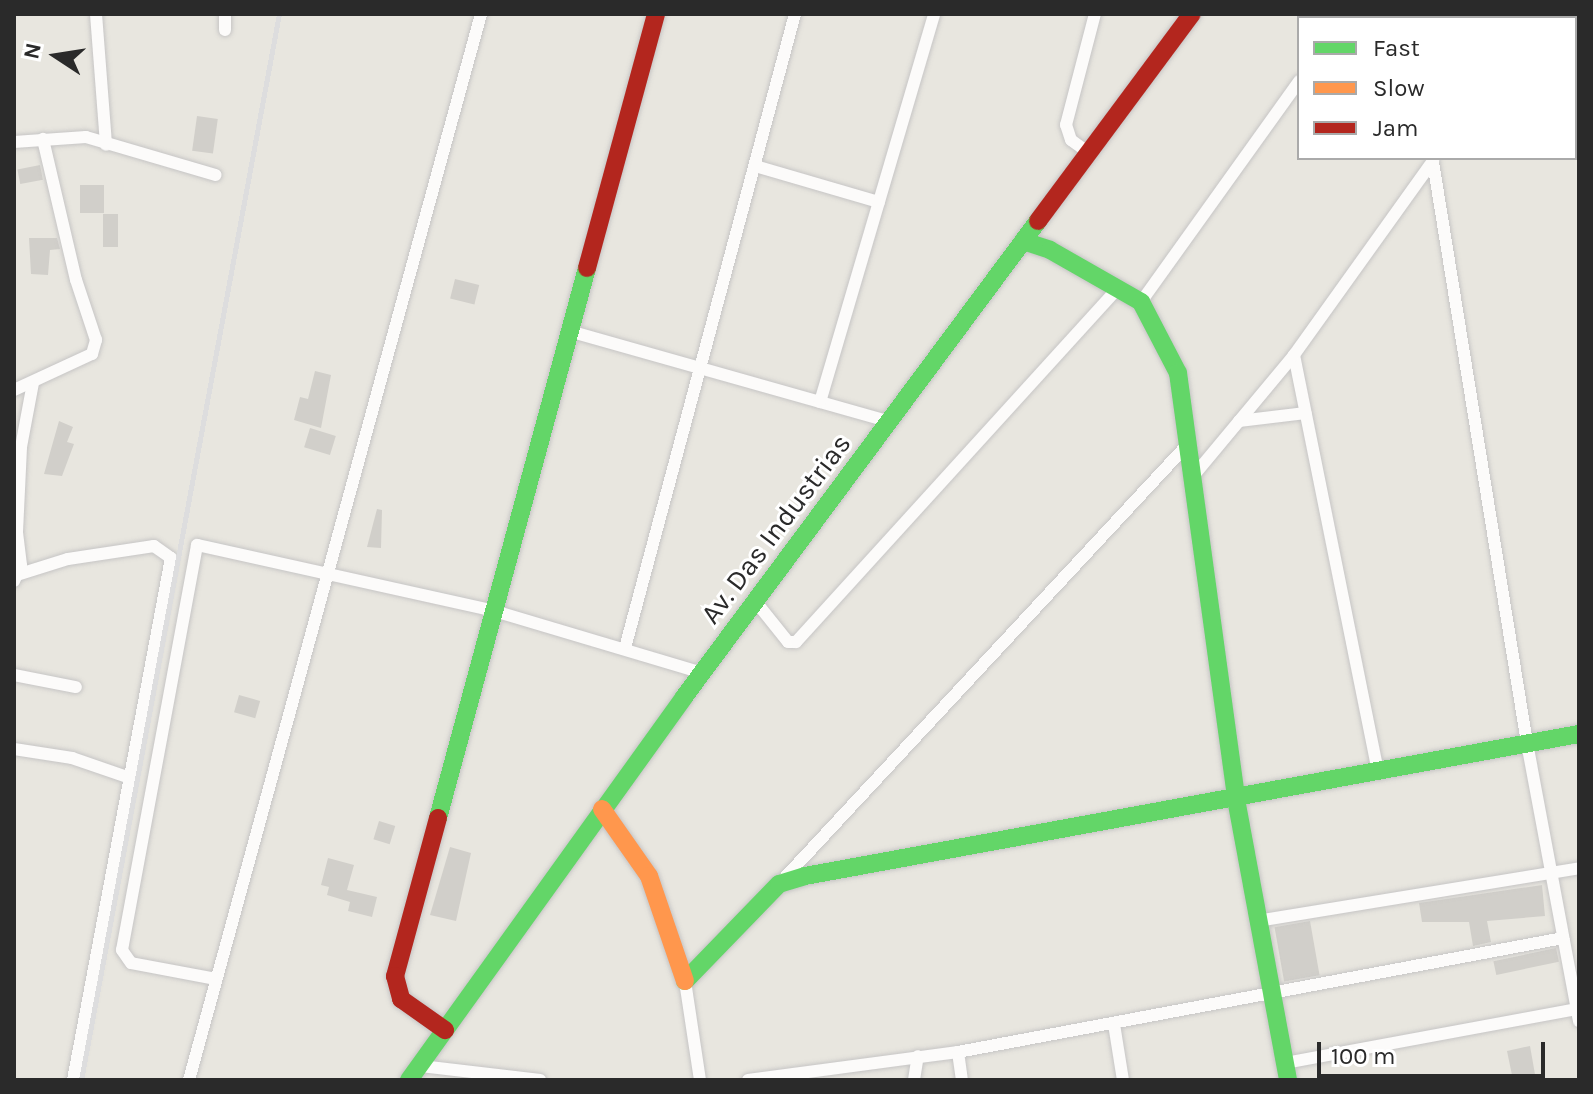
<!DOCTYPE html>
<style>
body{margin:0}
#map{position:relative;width:1593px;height:1094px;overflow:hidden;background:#e8e6df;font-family:Karla,sans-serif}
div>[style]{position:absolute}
.building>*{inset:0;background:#d1cfca;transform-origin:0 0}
.roads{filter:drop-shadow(0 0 2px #c6c5c5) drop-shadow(0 0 2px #c6c5c5)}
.street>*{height:12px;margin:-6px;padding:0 6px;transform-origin:6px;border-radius:6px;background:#fcfbfa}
.fast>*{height:18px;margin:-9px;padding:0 9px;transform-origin:9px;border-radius:9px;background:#63d668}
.slow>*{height:18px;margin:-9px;padding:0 9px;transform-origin:9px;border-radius:9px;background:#ff974d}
.jam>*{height:18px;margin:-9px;padding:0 9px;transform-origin:9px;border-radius:9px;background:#b3261e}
.rail>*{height:5px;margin:-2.5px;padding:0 2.5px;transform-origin:2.5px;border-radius:2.5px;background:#ddddde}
span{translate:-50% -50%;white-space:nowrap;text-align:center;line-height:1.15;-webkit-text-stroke:6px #fff;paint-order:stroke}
.street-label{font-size:28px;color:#2a2a2a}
.frame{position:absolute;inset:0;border:16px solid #2a2a2a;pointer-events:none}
.legend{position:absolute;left:1297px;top:16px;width:280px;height:144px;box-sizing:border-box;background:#fff;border:2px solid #aaa;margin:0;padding:10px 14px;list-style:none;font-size:24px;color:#2a2a2a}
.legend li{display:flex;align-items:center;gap:16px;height:40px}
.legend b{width:40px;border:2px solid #aaa}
.north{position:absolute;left:16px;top:16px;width:80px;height:80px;-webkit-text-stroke:6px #fff;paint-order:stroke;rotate:282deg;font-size:22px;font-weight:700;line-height:32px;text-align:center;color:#2a2a2a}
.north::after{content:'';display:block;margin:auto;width:28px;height:36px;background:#2a2a2a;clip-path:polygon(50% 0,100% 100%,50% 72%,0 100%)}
.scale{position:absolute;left:1317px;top:1042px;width:228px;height:36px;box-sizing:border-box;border:4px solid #2a2a2a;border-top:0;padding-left:10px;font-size:24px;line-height:28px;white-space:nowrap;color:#2a2a2a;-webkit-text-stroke:6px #fff;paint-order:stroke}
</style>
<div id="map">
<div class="building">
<div style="left:197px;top:116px;width:21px;height:35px;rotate:8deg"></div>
<div style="left:40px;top:165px;width:15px;height:23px;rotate:79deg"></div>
<div style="left:80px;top:185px;width:24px;height:28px"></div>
<div style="left:103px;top:214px;width:15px;height:33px"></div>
<div style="clip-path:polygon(29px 238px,57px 238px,60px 249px,50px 250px,48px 275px,31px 274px)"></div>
<div style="left:455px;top:279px;width:25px;height:20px;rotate:14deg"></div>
<div style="clip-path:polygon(315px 371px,331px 375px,321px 428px,294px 420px,300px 397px,308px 399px)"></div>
<div style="clip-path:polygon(59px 421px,73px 427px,67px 442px,74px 444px,62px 476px,44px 474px)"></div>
<div style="left:310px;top:428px;width:27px;height:20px;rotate:17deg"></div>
<div style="clip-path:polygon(377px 509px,382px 510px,381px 548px,367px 547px)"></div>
<div style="left:239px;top:695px;width:22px;height:18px;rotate:16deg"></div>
<div style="left:379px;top:821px;width:17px;height:19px;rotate:17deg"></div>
<div style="clip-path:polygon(450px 847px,471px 853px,456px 921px,430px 915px)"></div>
<div style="clip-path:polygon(328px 858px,354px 865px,347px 890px,377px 897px,372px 917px,348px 911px,350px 902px,327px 895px,329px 887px,321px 885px)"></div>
<div style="clip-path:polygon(1542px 885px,1545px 916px,1487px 921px,1491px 942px,1473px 946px,1469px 922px,1422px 922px,1419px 903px)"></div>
<div style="left:1310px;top:921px;width:55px;height:36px;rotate:80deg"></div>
<div style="left:1556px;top:948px;width:14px;height:64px;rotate:78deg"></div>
<div style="clip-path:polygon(1530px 1046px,1536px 1080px,1513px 1080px,1507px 1051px)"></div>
</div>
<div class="roads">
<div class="street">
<div style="left:96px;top:14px;width:131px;rotate:85.6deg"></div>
<div style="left:225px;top:14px;width:16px;rotate:90deg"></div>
<div style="left:1566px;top:14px;width:4px;rotate:76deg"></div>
<div style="left:1344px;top:18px;width:5px;rotate:-53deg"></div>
<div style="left:1521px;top:18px;width:5px;rotate:-53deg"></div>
<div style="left:1575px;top:62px;width:21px;rotate:79deg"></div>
<div style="left:14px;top:142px;width:72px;rotate:-4deg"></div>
<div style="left:86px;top:137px;width:135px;rotate:16.3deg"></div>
<div style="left:1089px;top:153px;width:22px;rotate:-144deg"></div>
<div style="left:1071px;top:140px;width:16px;rotate:-108deg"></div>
<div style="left:1066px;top:125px;width:115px;rotate:-75.4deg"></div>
<div style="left:1433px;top:162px;width:589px;rotate:80.81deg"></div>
<div style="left:1527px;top:743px;width:283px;rotate:79.4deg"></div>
<div style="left:755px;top:166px;width:129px;rotate:16.2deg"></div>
<div style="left:1141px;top:302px;width:272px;rotate:-54.4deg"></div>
<div style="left:569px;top:331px;width:334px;rotate:15.8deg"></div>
<div style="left:1294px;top:355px;width:423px;rotate:78.6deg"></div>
<div style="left:14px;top:390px;width:86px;rotate:-24.8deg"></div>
<div style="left:92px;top:354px;width:15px;rotate:-74deg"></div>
<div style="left:96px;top:340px;width:63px;rotate:-108.4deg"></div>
<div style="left:76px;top:280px;width:145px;rotate:-103.2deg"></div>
<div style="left:820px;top:402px;width:404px;rotate:-73.6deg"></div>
<div style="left:1239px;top:421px;width:67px;rotate:-6.8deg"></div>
<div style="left:1190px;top:480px;width:163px;rotate:-50.2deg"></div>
<div style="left:1294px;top:355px;width:239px;rotate:-54.4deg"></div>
<div style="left:20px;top:574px;width:50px;rotate:-17.4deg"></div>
<div style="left:68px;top:559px;width:87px;rotate:-8.6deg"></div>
<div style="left:154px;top:546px;width:21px;rotate:35deg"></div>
<div style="left:171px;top:558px;width:531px;rotate:100.63deg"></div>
<div style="left:14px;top:581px;width:17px;rotate:-66deg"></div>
<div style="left:21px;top:565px;width:33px;rotate:-97deg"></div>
<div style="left:17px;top:532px;width:85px;rotate:-87.3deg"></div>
<div style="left:21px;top:447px;width:65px;rotate:-79.4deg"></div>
<div style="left:756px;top:602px;width:51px;rotate:51.3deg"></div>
<div style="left:788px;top:642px;width:8px"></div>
<div style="left:796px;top:642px;width:479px;rotate:-47.7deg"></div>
<div style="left:625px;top:648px;width:656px;rotate:-74.99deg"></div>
<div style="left:14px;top:675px;width:63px;rotate:11deg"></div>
<div style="left:14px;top:749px;width:59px;rotate:8.8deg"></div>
<div style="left:72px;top:758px;width:61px;rotate:19deg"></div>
<div style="left:779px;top:884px;width:601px;rotate:-47.09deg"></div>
<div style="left:1257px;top:921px;width:326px;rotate:-9.3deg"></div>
<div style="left:216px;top:979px;width:86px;rotate:-169.3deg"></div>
<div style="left:131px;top:963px;width:16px;rotate:-125deg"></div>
<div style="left:122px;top:950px;width:412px;rotate:-79.5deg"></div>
<div style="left:197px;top:545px;width:301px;rotate:12.5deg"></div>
<div style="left:491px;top:610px;width:220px;rotate:16.6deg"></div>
<div style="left:685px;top:981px;width:100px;rotate:81.4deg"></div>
<div style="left:1114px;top:1024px;width:57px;rotate:80.9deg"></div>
<div style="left:958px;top:1052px;width:28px;rotate:82deg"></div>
<div style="left:1285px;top:1063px;width:297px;rotate:-10.5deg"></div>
<div style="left:421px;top:1066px;width:120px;rotate:6.7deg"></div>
<div style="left:189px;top:1080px;width:1105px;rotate:-74.68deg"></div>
<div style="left:748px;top:1080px;width:212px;rotate:-7.6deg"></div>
<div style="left:958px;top:1052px;width:616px;rotate:-10.67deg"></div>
<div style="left:914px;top:1080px;width:24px;rotate:-81deg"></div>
</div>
<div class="fast">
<div style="left:1023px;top:241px;width:28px;rotate:18deg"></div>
<div style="left:1050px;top:250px;width:105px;rotate:29.7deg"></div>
<div style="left:1141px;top:302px;width:80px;rotate:62.5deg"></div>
<div style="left:1178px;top:373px;width:430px;rotate:82.2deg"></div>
<div style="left:1236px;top:799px;width:286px;rotate:79.5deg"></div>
<div style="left:438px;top:818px;width:570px;rotate:-74.84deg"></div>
<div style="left:685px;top:981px;width:135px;rotate:-45.9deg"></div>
<div style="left:779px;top:884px;width:27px;rotate:-17deg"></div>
<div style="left:805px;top:876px;width:787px;rotate:-10.4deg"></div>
<div style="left:409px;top:1080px;width:472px;rotate:-54.3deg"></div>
<div style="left:684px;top:697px;width:593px;rotate:-53.36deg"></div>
</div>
<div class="slow">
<div style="left:602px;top:809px;width:82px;rotate:55deg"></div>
<div style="left:649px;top:876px;width:111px;rotate:71.1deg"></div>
</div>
<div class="jam">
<div style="left:1038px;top:221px;width:258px;rotate:-53.4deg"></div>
<div style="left:587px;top:268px;width:263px;rotate:-74.8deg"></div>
<div style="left:438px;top:818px;width:164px;rotate:105.2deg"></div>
<div style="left:395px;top:976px;width:24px;rotate:75deg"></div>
<div style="left:401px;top:999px;width:54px;rotate:35.2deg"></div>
</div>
</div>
<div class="rail">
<div style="left:81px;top:1080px;width:1084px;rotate:-79.48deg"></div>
</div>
<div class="street-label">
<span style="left:776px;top:529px;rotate:-53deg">Av. Das Industrias</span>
</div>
<div class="frame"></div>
<ul class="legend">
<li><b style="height:10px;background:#63d668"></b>Fast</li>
<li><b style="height:10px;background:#ff974d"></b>Slow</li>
<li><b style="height:10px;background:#b3261e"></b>Jam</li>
</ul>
<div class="north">N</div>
<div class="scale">100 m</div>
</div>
